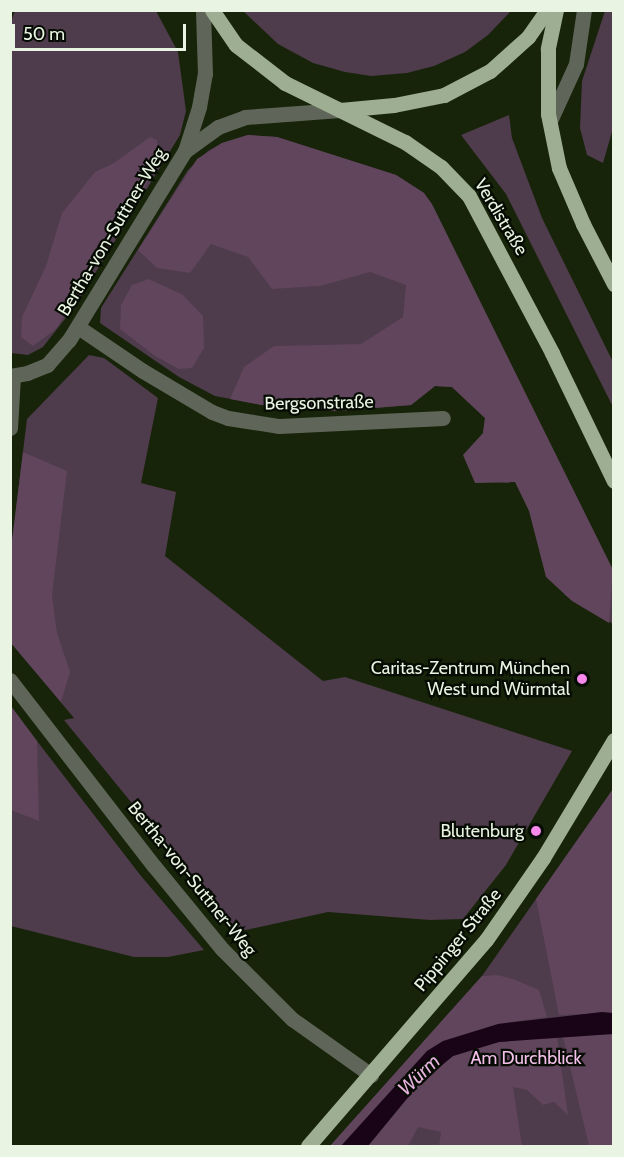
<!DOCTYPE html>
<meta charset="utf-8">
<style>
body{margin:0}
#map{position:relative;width:624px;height:1157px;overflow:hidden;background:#172409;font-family:Cabin,sans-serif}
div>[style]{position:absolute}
.green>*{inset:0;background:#4e3b4b}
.forest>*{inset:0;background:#60455c}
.water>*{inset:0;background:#190417}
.minor>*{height:15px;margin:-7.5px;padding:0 7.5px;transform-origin:7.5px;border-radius:7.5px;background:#5f6659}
.major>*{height:15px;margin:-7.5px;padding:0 7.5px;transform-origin:7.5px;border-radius:7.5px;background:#9eae92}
.dots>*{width:16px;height:16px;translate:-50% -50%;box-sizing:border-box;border:3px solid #060b03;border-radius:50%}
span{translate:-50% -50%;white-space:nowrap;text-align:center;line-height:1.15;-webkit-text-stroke:4.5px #060b03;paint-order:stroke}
.street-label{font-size:18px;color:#eaf4e2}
.poi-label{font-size:18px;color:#eaf4e2}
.right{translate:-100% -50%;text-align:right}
.park-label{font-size:18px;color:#f4c0eb}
.water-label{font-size:20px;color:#e6b2de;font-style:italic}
.frame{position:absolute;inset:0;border:12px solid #eaf4e2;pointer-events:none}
.scale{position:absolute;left:12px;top:24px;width:174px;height:27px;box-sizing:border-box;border:3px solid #eaf4e2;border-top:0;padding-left:8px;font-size:18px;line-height:21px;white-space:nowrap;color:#eaf4e2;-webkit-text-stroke:4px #060b03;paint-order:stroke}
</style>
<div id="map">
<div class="green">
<div style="clip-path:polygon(15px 11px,156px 11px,178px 52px,186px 111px,180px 135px,75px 306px,43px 347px,28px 355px,11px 353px,10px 24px)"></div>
<div style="clip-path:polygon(243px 11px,511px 11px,488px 35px,465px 52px,434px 66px,407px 73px,371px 76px,345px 72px,313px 63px,278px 44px)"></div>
<div style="clip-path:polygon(605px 11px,613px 11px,614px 125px,603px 163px,587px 155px,580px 128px,582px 81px)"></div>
<div style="clip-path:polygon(509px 115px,512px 138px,542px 218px,613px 362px,613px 407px,506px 194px,461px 135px)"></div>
<div style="clip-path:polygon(248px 135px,277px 137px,396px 175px,424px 193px,613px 570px,613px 624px,565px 595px,560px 586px,552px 496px,483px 433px,485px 418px,452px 387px,435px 386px,411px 405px,337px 411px,262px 405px,215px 396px,179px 377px,100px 323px,101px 308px,188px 170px,208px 151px,222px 143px)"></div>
<div style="clip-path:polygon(89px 355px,104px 358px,158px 398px,141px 483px,176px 492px,165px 556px,323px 681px,345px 677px,572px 751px,506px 865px,463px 919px,430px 920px,328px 912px,237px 932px,64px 720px,74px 718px,11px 643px,11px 549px,27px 419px)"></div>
<div style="clip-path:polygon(10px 706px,141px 876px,204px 950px,168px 957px,134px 957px,11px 926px)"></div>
<div style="clip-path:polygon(613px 789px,613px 1146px,330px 1146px,482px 976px)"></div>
</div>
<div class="forest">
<div style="clip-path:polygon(248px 135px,277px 137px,396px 175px,424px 193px,432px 204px,613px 570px,609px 623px,572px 601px,546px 577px,529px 511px,515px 482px,475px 483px,463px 455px,483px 433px,485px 418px,452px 387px,435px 386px,411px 405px,337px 411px,262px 405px,230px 399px,244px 367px,274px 346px,361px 344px,403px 317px,406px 285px,370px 272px,320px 286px,272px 289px,248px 257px,211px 244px,190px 273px,157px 268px,138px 250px,197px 159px,222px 143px)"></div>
<div style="clip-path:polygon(150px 137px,157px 140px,159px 164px,56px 329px,33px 346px,21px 337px,22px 317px,46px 266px,62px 213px,95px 172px,114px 163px)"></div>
<div style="clip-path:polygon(149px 279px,183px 295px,203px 316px,204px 348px,192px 368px,179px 369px,155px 356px,120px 329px,121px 305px,132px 285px)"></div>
<div style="clip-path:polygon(23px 452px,67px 471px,52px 595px,57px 633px,70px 672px,61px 702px,11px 643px,11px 549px)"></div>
<div style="clip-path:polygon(11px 706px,37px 741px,39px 821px,11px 810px)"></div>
<div style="clip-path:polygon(613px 789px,613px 1013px,559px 1015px,536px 899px)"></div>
<div style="clip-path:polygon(497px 975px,513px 979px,539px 990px,547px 1017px,498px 1024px,427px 1051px,341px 1146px,330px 1146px,482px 976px)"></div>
<div style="clip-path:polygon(613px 1034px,613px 1146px,589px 1146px,563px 1037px)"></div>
<div style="clip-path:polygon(557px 1037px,568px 1115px,554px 1102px,543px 1105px,527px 1090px,513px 1087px,522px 1146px,439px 1146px,441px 1132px,418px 1127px,408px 1146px,368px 1146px,419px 1084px,453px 1056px,499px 1042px)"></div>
</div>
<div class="water">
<div style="clip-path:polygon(602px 1012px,613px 1013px,613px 1034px,499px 1042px,453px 1056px,419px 1084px,368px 1146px,341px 1146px,427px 1051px,443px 1041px,498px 1024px)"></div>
</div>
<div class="minor">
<div style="left:550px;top:121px;width:63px;rotate:-65.5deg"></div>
<div style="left:576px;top:64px;width:55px;rotate:-81.6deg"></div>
<div style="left:185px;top:151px;width:46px;rotate:-72.3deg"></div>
<div style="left:199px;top:107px;width:34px;rotate:-80deg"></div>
<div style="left:205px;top:74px;width:64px;rotate:-91.8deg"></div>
<div style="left:78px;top:327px;width:78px;rotate:34.1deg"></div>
<div style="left:143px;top:371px;width:80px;rotate:30.7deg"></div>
<div style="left:212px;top:412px;width:17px;rotate:21deg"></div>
<div style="left:228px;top:418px;width:52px;rotate:8.9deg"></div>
<div style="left:279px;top:426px;width:164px;rotate:-2.8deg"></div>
<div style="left:10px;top:376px;width:17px;rotate:-10deg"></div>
<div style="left:27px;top:373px;width:22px;rotate:-22deg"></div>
<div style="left:47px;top:365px;width:33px;rotate:-49deg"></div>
<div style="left:69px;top:340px;width:222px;rotate:-58.5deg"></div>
<div style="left:185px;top:151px;width:41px;rotate:-36deg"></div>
<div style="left:218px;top:127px;width:29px;rotate:-20deg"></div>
<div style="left:245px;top:117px;width:95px;rotate:-4.2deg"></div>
<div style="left:10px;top:428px;width:52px;rotate:-86.7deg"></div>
<div style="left:10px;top:680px;width:235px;rotate:52.3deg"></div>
<div style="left:154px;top:866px;width:107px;rotate:50.7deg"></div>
<div style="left:222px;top:949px;width:99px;rotate:45deg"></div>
<div style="left:292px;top:1019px;width:97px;rotate:35.3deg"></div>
</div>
<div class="major">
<div style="left:212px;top:10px;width:42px;rotate:55.6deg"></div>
<div style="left:236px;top:45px;width:62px;rotate:37.8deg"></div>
<div style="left:285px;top:83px;width:134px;rotate:26.2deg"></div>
<div style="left:405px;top:142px;width:44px;rotate:34.8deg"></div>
<div style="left:441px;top:167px;width:40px;rotate:46deg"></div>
<div style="left:469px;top:196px;width:178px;rotate:62.1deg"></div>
<div style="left:552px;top:353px;width:142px;rotate:64.2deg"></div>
<div style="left:556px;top:10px;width:40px;rotate:102deg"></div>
<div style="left:548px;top:49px;width:65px;rotate:90deg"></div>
<div style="left:548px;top:114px;width:55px;rotate:78.5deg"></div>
<div style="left:559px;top:168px;width:61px;rotate:66.8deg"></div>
<div style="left:583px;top:224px;width:68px;rotate:62.7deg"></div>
<div style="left:340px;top:110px;width:54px;rotate:-5.3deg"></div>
<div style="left:394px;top:105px;width:51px;rotate:-11.3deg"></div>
<div style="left:444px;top:95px;width:52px;rotate:-27.6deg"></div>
<div style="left:490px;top:71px;width:51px;rotate:-41.8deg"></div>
<div style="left:528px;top:37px;width:33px;rotate:-55deg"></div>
<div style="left:308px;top:1146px;width:272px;rotate:-49.2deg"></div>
<div style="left:486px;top:940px;width:100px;rotate:-55.2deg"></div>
<div style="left:543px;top:858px;width:138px;rotate:-59deg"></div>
</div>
<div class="dots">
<div style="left:582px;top:679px;background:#f888ea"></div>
<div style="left:536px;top:831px;background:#f888ea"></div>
</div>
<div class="street-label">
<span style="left:501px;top:217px;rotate:59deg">Verdistraße</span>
<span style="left:112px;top:232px;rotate:-59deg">Bertha-von-Suttner-Weg</span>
<span style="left:319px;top:403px;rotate:-1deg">Bergsonstraße</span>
<span style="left:192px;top:879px;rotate:51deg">Bertha-von-Suttner-Weg</span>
<span style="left:458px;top:940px;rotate:-51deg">Pippinger Straße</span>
</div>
<div class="poi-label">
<span class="right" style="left:570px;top:679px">Caritas-Zentrum München<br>West und Würmtal</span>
<span class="right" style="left:524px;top:831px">Blutenburg</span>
</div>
<div class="park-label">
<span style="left:526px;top:1058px">Am Durchblick</span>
</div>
<div class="water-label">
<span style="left:419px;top:1075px;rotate:-44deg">Würm</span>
</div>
<div class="frame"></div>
<div class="scale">50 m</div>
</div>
